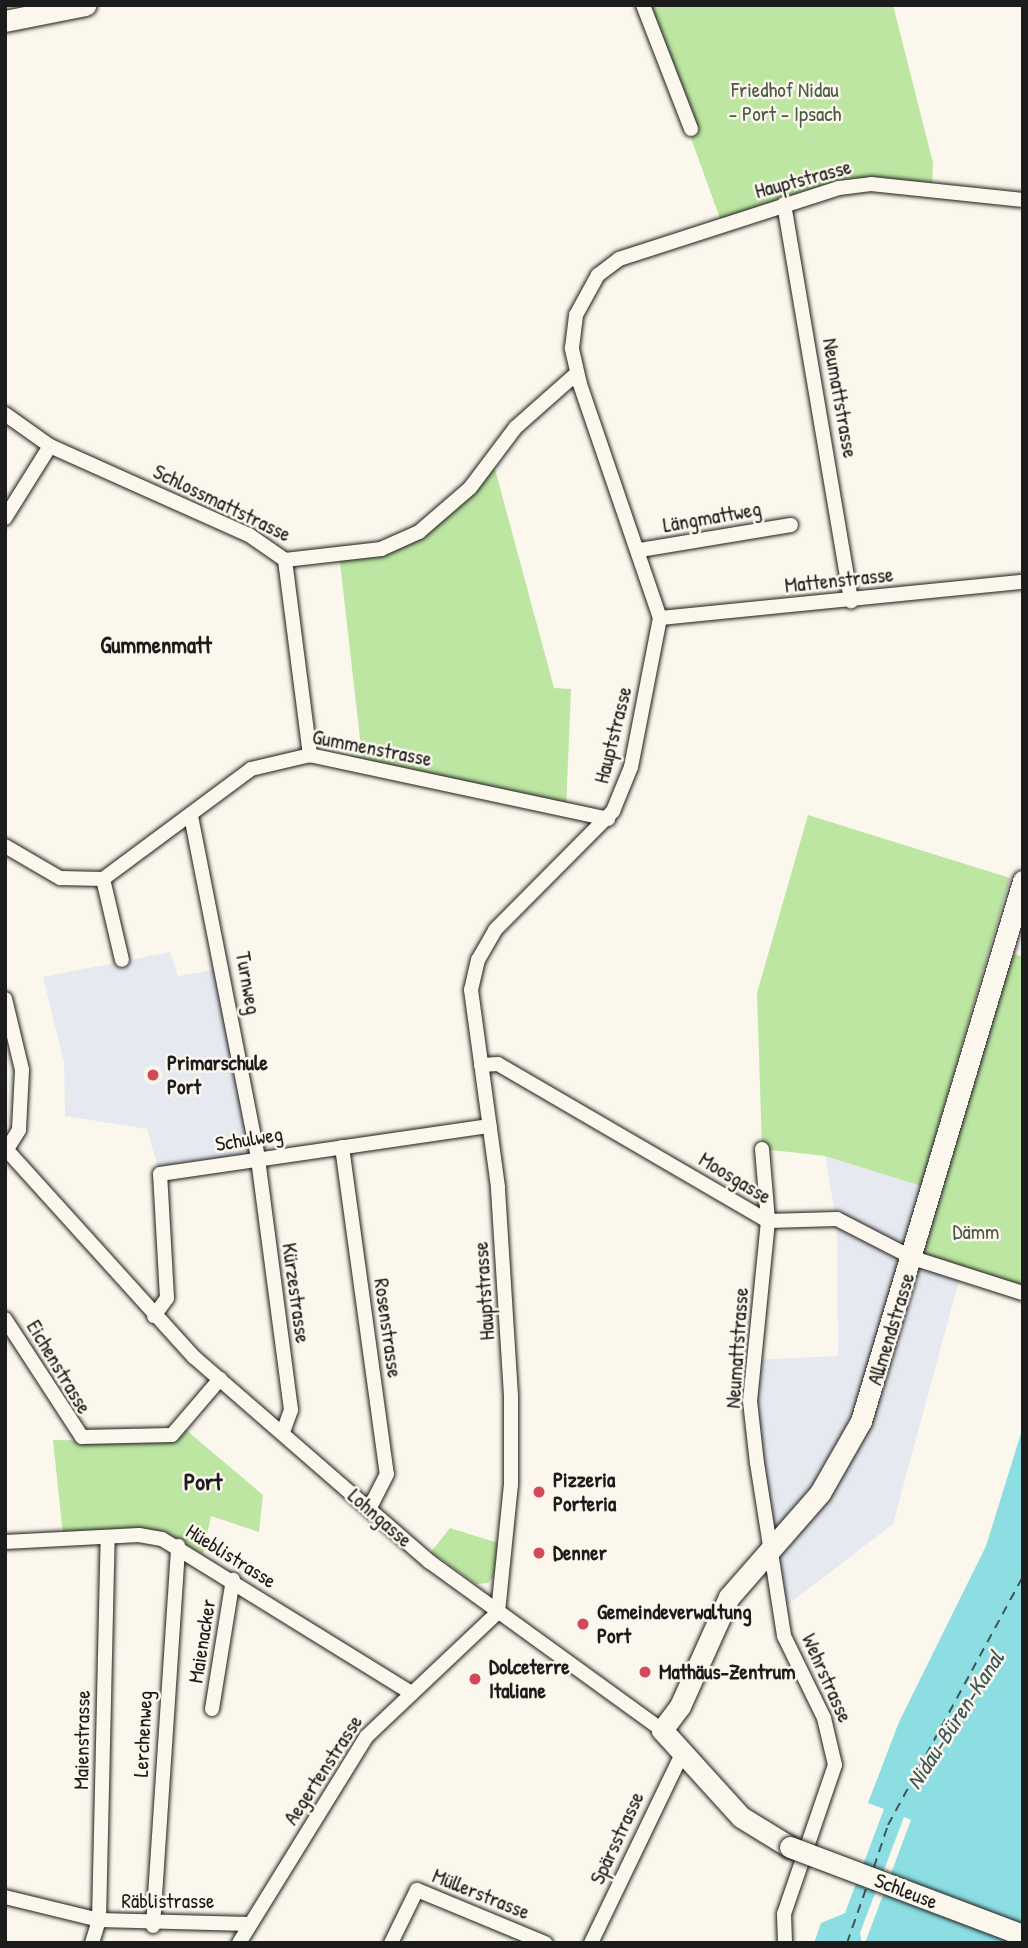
<!DOCTYPE html>
<meta charset="utf-8">
<style>
body{margin:0}
#map{position:relative;width:1028px;height:1948px;overflow:hidden;background:#fbf7ec;font-family:"Patrick Hand",sans-serif}
div>[style]{position:absolute}
.built>*{inset:0;background:#e6eaf0}
.green>*{inset:0;background:#bde6a2}
.water>*{inset:0;background:#8cdee3}
.ferry>*{height:2px;margin-top:-1px;transform-origin:0;background:repeating-linear-gradient(90deg,#3e5658 0 9px,transparent 0 16px)}
.roads{filter:drop-shadow(0 0 2px #1c1c1c) drop-shadow(0 0 2px #1c1c1c)}
.minor>*{height:14px;margin:-7px;padding:0 7px;transform-origin:7px;border-radius:7px;background:#fbf7ec}
.secondary>*{height:21px;margin:-10.5px;padding:0 10.5px;transform-origin:10.5px;border-radius:10.5px;background:#fbf7ec}
.bridges{filter:drop-shadow(0 0 2px #1c1c1c) drop-shadow(0 0 2px #1c1c1c)}
.secondary-bridge>*{height:21px;margin:-10.5px;padding:0 10.5px;transform-origin:10.5px;border-radius:10.5px;background:#fbf7ec}
.dots>*{width:19px;height:19px;translate:-50% -50%;box-sizing:border-box;border:4px solid #fbf7ec;border-radius:50%}
span{translate:-50% -50%;white-space:nowrap;text-align:center;line-height:1.15;-webkit-text-stroke:5px #fbf7ec;paint-order:stroke}
.park-label{font-size:21px;color:#4c5944}
.street-label{font-size:21px;color:#1c1c1c}
.poi-label{font-size:21px;color:#1c1c1c;font-weight:700}
.left{translate:0 -50%;text-align:left}
.neighbourhood-label{font-size:23px;color:#1c1c1c;font-weight:700}
.water-label{font-size:23px;color:#3e5658;font-style:italic}
.quarter-label{font-size:24px;color:#1c1c1c;font-weight:700}
.frame{position:absolute;inset:0;border:7px solid #1c1c1c;pointer-events:none}
</style>
<div id="map">
<div class="built">
<div style="clip-path:polygon(170px 952px,178px 976px,225px 968px,258px 1159px,160px 1174px,147px 1129px,65px 1116px,64px 1062px,43px 977px)"></div>
<div style="clip-path:polygon(825px 1156px,921px 1186px,958px 1284px,893px 1524px,781px 1610px,757px 1463px,754px 1360px,838px 1356px,837px 1226px)"></div>
</div>
<div class="green">
<div style="clip-path:polygon(643px 5px,893px 5px,933px 163px,932px 189px,871px 184px,722px 224px)"></div>
<div style="clip-path:polygon(492px 458px,554px 688px,571px 689px,566px 810px,310px 755px,362px 756px,339px 554px,419px 532px)"></div>
<div style="clip-path:polygon(808px 815px,1010px 878px,921px 1186px,825px 1156px,762px 1149px,757px 993px)"></div>
<div style="clip-path:polygon(1011px 953px,1023px 957px,1023px 1293px,919px 1259px)"></div>
<div style="clip-path:polygon(186px 1430px,263px 1495px,259px 1532px,211px 1516px,203px 1554px,165px 1534px,63px 1535px,53px 1440px,171px 1442px)"></div>
<div style="clip-path:polygon(450px 1528px,498px 1543px,496px 1574px,488px 1583px,476px 1584px,431px 1552px)"></div>
</div>
<div class="water">
<div style="clip-path:polygon(1023px 1427px,1023px 1917px,1015px 1943px,865px 1943px,911px 1820px,904px 1817px,860px 1933px,862px 1943px,814px 1943px,821px 1923px,845px 1913px,884px 1809px,868px 1803px,899px 1722px,986px 1546px)"></div>
</div>
<div class="ferry">
<div style="left:874px;top:1867px;width:44px;rotate:-71.6deg"></div>
<div style="left:888px;top:1825px;width:283px;rotate:-61.5deg"></div>
<div style="left:847px;top:1943px;width:60px;rotate:-70.7deg"></div>
</div>
<div class="roads">
<div class="minor">
<div style="left:643px;top:5px;width:133px;rotate:68.8deg"></div>
<div style="left:784px;top:204px;width:403px;rotate:80.4deg"></div>
<div style="left:5px;top:414px;width:55px;rotate:35.4deg"></div>
<div style="left:50px;top:446px;width:218px;rotate:24.1deg"></div>
<div style="left:249px;top:535px;width:44px;rotate:34.8deg"></div>
<div style="left:5px;top:518px;width:85px;rotate:-58deg"></div>
<div style="left:640px;top:550px;width:153px;rotate:-9.4deg"></div>
<div style="left:285px;top:560px;width:97px;rotate:-6.5deg"></div>
<div style="left:381px;top:549px;width:42px;rotate:-24.1deg"></div>
<div style="left:419px;top:532px;width:67px;rotate:-40.8deg"></div>
<div style="left:470px;top:488px;width:76px;rotate:-53deg"></div>
<div style="left:516px;top:427px;width:81px;rotate:-41.5deg"></div>
<div style="left:285px;top:560px;width:197px;rotate:82.7deg"></div>
<div style="left:660px;top:618px;width:365px;rotate:-5.7deg"></div>
<div style="left:191px;top:816px;width:349px;rotate:78.9deg"></div>
<div style="left:258px;top:1159px;width:253px;rotate:82.5deg"></div>
<div style="left:291px;top:1410px;width:23px;rotate:110deg"></div>
<div style="left:5px;top:846px;width:64px;rotate:30.2deg"></div>
<div style="left:60px;top:878px;width:43px;rotate:1.3deg"></div>
<div style="left:103px;top:879px;width:184px;rotate:-36.6deg"></div>
<div style="left:251px;top:769px;width:61px;rotate:-13.3deg"></div>
<div style="left:310px;top:755px;width:305px;rotate:12.1deg"></div>
<div style="left:103px;top:879px;width:83px;rotate:76.8deg"></div>
<div style="left:5px;top:999px;width:73px;rotate:76.5deg"></div>
<div style="left:22px;top:1070px;width:60px;rotate:92.9deg"></div>
<div style="left:19px;top:1130px;width:22px;rotate:122deg"></div>
<div style="left:481px;top:1065px;width:17px;rotate:-3deg"></div>
<div style="left:498px;top:1064px;width:312px;rotate:30.2deg"></div>
<div style="left:768px;top:1221px;width:69px;rotate:-1.7deg"></div>
<div style="left:837px;top:1219px;width:85px;rotate:27.2deg"></div>
<div style="left:913px;top:1258px;width:115px;rotate:17.7deg"></div>
<div style="left:342px;top:1147px;width:330px;rotate:82.2deg"></div>
<div style="left:387px;top:1474px;width:39px;rotate:117deg"></div>
<div style="left:5px;top:1148px;width:282px;rotate:47.9deg"></div>
<div style="left:194px;top:1357px;width:313px;rotate:41deg"></div>
<div style="left:430px;top:1562px;width:286px;rotate:35.9deg"></div>
<div style="left:762px;top:1149px;width:72px;rotate:85.2deg"></div>
<div style="left:768px;top:1221px;width:181px;rotate:95.7deg"></div>
<div style="left:750px;top:1401px;width:62px;rotate:83.6deg"></div>
<div style="left:757px;top:1463px;width:175px;rotate:81.1deg"></div>
<div style="left:784px;top:1636px;width:91px;rotate:64deg"></div>
<div style="left:824px;top:1718px;width:48px;rotate:76.8deg"></div>
<div style="left:835px;top:1765px;width:157px;rotate:108.9deg"></div>
<div style="left:784px;top:1914px;width:29px;rotate:88deg"></div>
<div style="left:154px;top:1316px;width:22px;rotate:-54deg"></div>
<div style="left:167px;top:1298px;width:124px;rotate:-93.2deg"></div>
<div style="left:160px;top:1174px;width:333px;rotate:-8.3deg"></div>
<div style="left:5px;top:1319px;width:141px;rotate:56.9deg"></div>
<div style="left:82px;top:1437px;width:90px;rotate:-1.3deg"></div>
<div style="left:172px;top:1435px;width:74px;rotate:-49.4deg"></div>
<div style="left:5px;top:1542px;width:134px;rotate:-3deg"></div>
<div style="left:139px;top:1535px;width:23px;rotate:10deg"></div>
<div style="left:162px;top:1539px;width:293px;rotate:31.7deg"></div>
<div style="left:498px;top:1612px;width:128px;rotate:-84.2deg"></div>
<div style="left:511px;top:1485px;width:89px;rotate:-90deg"></div>
<div style="left:511px;top:1396px;width:209px;rotate:-93.6deg"></div>
<div style="left:498px;top:1187px;width:199px;rotate:-97.8deg"></div>
<div style="left:471px;top:990px;width:31px;rotate:-77deg"></div>
<div style="left:478px;top:960px;width:34px;rotate:-60deg"></div>
<div style="left:495px;top:930px;width:168px;rotate:-45.2deg"></div>
<div style="left:613px;top:811px;width:48px;rotate:-67.8deg"></div>
<div style="left:631px;top:767px;width:152px;rotate:-79deg"></div>
<div style="left:660px;top:618px;width:247px;rotate:-108.9deg"></div>
<div style="left:580px;top:384px;width:37px;rotate:-103deg"></div>
<div style="left:572px;top:348px;width:33px;rotate:-83deg"></div>
<div style="left:576px;top:315px;width:46px;rotate:-61.2deg"></div>
<div style="left:598px;top:275px;width:26px;rotate:-37deg"></div>
<div style="left:619px;top:259px;width:231px;rotate:-17.9deg"></div>
<div style="left:839px;top:188px;width:32px;rotate:-7deg"></div>
<div style="left:871px;top:184px;width:153px;rotate:6deg"></div>
<div style="left:212px;top:1709px;width:131px;rotate:-80.8deg"></div>
<div style="left:5px;top:1897px;width:97px;rotate:13.7deg"></div>
<div style="left:99px;top:1920px;width:150px;rotate:1.5deg"></div>
<div style="left:153px;top:1926px;width:381px;rotate:-86.2deg"></div>
<div style="left:92px;top:1943px;width:24px;rotate:-73deg"></div>
<div style="left:99px;top:1920px;width:383px;rotate:-88.7deg"></div>
<div style="left:239px;top:1943px;width:243px;rotate:-58.3deg"></div>
<div style="left:367px;top:1736px;width:180px;rotate:-43.4deg"></div>
<div style="left:391px;top:1943px;width:59px;rotate:-63.9deg"></div>
<div style="left:417px;top:1890px;width:139px;rotate:22.5deg"></div>
<div style="left:591px;top:1943px;width:212px;rotate:-64.3deg"></div>
</div>
<div class="secondary">
<div style="left:5px;top:21px;width:82px;rotate:-11.3deg"></div>
<div style="left:790px;top:1847px;width:57px;rotate:-148.5deg"></div>
<div style="left:741px;top:1817px;width:118px;rotate:-132.2deg"></div>
<div style="left:662px;top:1730px;width:30px;rotate:-53deg"></div>
<div style="left:680px;top:1706px;width:120px;rotate:-65.8deg"></div>
<div style="left:729px;top:1597px;width:138px;rotate:-48.8deg"></div>
<div style="left:820px;top:1493px;width:83px;rotate:-60.3deg"></div>
<div style="left:861px;top:1421px;width:564px;rotate:-73.3deg"></div>
</div>
</div>
<div class="bridges">
<div class="secondary-bridge">
<div style="left:790px;top:1847px;width:249px;rotate:20.7deg"></div>
</div>
</div>
<div class="dots">
<div style="left:153px;top:1075px;background:#d1495b"></div>
<div style="left:539px;top:1492px;background:#d1495b"></div>
<div style="left:539px;top:1553px;background:#d1495b"></div>
<div style="left:583px;top:1624px;background:#d1495b"></div>
<div style="left:645px;top:1672px;background:#d1495b"></div>
<div style="left:475px;top:1679px;background:#d1495b"></div>
</div>
<div class="park-label">
<span style="left:785px;top:102px">Friedhof Nidau<br>- Port - Ipsach</span>
<span style="left:976px;top:1232px">Dämm</span>
</div>
<div class="street-label">
<span style="left:803px;top:179px;rotate:-15deg">Hauptstrasse</span>
<span style="left:840px;top:398px;rotate:80deg">Neumattstrasse</span>
<span style="left:222px;top:503px;rotate:26deg">Schlossmattstrasse</span>
<span style="left:712px;top:517px;rotate:-10deg">Längmattweg</span>
<span style="left:839px;top:580px;rotate:-6deg">Mattenstrasse</span>
<span style="left:613px;top:735px;rotate:-76deg">Hauptstrasse</span>
<span style="left:372px;top:748px;rotate:11deg">Gummenstrasse</span>
<span style="left:248px;top:983px;rotate:80deg">Turnweg</span>
<span style="left:249px;top:1139px;rotate:-9deg">Schulweg</span>
<span style="left:735px;top:1178px;rotate:31deg">Moosgasse</span>
<span style="left:484px;top:1291px;rotate:-94deg">Hauptstrasse</span>
<span style="left:296px;top:1293px;rotate:82deg">Kürzestrasse</span>
<span style="left:388px;top:1328px;rotate:82deg">Rosenstrasse</span>
<span style="left:891px;top:1329px;rotate:-73deg">Allmendstrasse</span>
<span style="left:737px;top:1348px;rotate:-86deg">Neumattstrasse</span>
<span style="left:59px;top:1367px;rotate:59deg">Eichenstrasse</span>
<span style="left:380px;top:1518px;rotate:41deg">Lohngasse</span>
<span style="left:231px;top:1556px;rotate:32deg">Hüeblistrasse</span>
<span style="left:202px;top:1641px;rotate:-81deg">Maienacker</span>
<span style="left:827px;top:1678px;rotate:66deg">Wehrstrasse</span>
<span style="left:143px;top:1734px;rotate:-87deg">Lerchenweg</span>
<span style="left:82px;top:1740px;rotate:-89deg">Maienstrasse</span>
<span style="left:323px;top:1770px;rotate:-57deg">Aegertenstrasse</span>
<span style="left:617px;top:1838px;rotate:-65deg">Spärsstrasse</span>
<span style="left:906px;top:1891px;rotate:21deg">Schleuse</span>
<span style="left:481px;top:1894px;rotate:22deg">Müllerstrasse</span>
<span style="left:168px;top:1901px">Räblistrasse</span>
</div>
<div class="poi-label">
<span class="left" style="left:167px;top:1075px">Primarschule<br>Port</span>
<span class="left" style="left:553px;top:1492px">Pizzeria<br>Porteria</span>
<span class="left" style="left:553px;top:1553px">Denner</span>
<span class="left" style="left:597px;top:1624px">Gemeindeverwaltung<br>Port</span>
<span class="left" style="left:489px;top:1679px">Dolceterre<br>Italiane</span>
<span class="left" style="left:659px;top:1672px">Mathäus-Zentrum</span>
</div>
<div class="neighbourhood-label">
<span style="left:156px;top:645px">Gummenmatt</span>
</div>
<div class="water-label">
<span style="left:955px;top:1720px;rotate:-57deg">Nidau-Büren-Kanal</span>
</div>
<div class="quarter-label">
<span style="left:203px;top:1482px">Port</span>
</div>
<div class="frame"></div>
</div>
